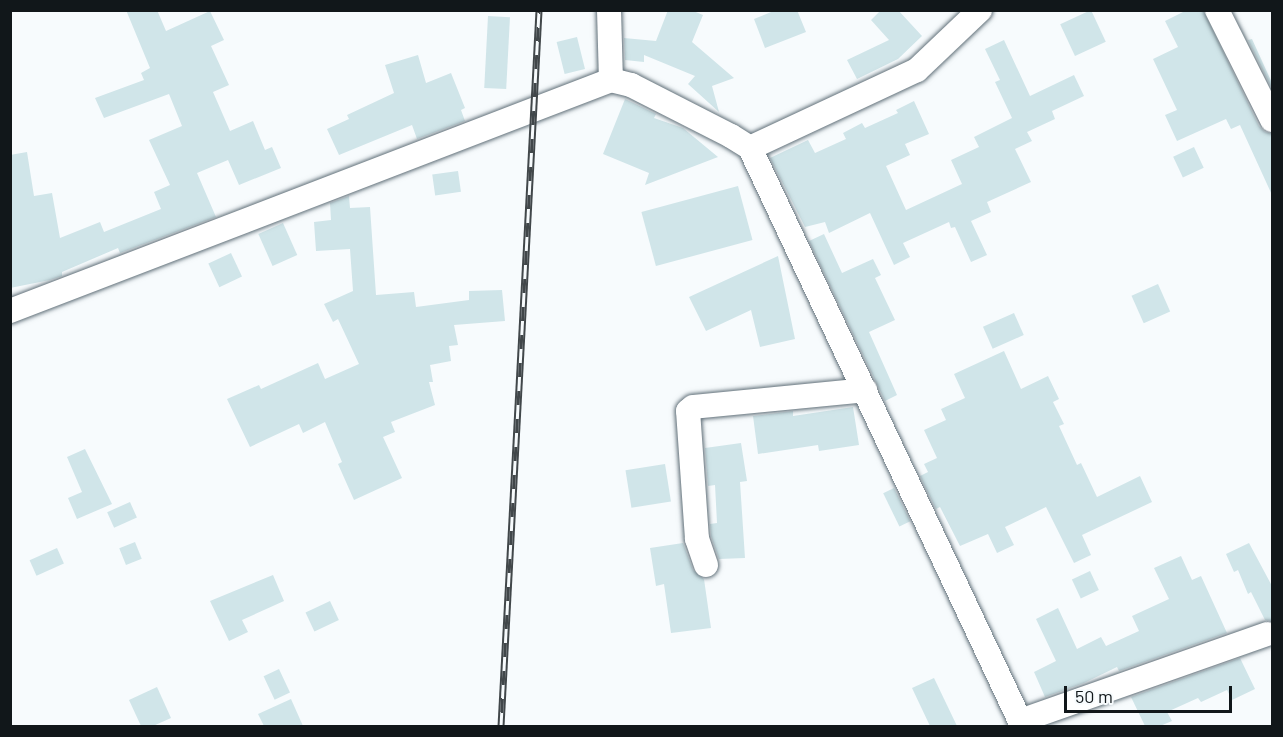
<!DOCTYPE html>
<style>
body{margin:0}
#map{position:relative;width:1283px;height:737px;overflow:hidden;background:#f7fbfd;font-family:Barlow,sans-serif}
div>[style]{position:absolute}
.building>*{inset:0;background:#d0e5e9;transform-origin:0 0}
.roads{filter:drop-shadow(0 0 2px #617079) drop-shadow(0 0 2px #617079)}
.street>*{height:24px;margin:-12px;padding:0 12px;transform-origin:12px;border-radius:12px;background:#fff}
.rail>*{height:7px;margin-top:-3.5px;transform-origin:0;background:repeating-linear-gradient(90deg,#f7fbfd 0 14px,#41474a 0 28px);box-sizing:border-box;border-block:2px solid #41474a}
span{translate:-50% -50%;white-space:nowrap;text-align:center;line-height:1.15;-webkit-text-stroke:4.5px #f7fbfd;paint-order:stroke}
.frame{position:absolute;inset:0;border:12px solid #11171a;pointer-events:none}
.scale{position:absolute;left:1064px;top:686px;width:168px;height:27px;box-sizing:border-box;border:3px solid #11171a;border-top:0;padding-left:8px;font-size:18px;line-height:21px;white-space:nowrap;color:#11171a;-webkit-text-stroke:4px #f7fbfd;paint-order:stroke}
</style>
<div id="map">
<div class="building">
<div style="clip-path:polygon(126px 10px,157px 10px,166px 31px,210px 11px,224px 40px,211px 46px,229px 85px,213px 92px,230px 131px,253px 121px,265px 150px,272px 147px,281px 168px,239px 185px,228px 160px,197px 173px,216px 217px,120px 253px,118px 248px,62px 272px,62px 276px,50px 280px,10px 288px,10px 155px,27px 152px,34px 196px,52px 193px,60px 238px,100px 222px,104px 232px,161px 209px,154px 192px,170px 185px,149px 140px,182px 126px,169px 94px,104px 118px,95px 98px,144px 80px,141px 73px,150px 68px)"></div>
<div style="clip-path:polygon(668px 10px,691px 10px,703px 15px,692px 42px,734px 78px,712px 86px,719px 112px,688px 84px,695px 76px,644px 55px,644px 62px,625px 60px,624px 38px,656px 41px)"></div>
<div style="clip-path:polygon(776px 10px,797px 10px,806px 32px,765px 48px,754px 19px)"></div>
<div style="clip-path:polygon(881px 10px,898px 10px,922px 36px,898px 59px,857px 79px,847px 60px,889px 40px,871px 20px)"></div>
<div style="left:1091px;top:10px;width:35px;height:34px;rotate:65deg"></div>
<div style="clip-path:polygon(1187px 10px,1203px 10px,1259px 126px,1265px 132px,1272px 134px,1272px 195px,1240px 125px,1231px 129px,1226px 119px,1177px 141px,1165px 115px,1177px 110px,1153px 59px,1178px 47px,1165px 21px)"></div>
<div style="left:488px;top:16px;width:22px;height:72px;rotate:3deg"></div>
<div style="left:577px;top:37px;width:33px;height:21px;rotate:76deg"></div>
<div style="clip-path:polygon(1252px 39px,1272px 83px,1272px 89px,1248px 40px)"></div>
<div style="clip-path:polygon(1004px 40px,1030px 96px,1074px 75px,1084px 96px,1052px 111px,1055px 119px,1027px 132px,1032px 141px,1015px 149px,1031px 182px,987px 202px,991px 212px,971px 221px,987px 255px,971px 262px,955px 227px,951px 228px,949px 222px,903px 243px,910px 257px,894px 265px,870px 213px,829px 233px,825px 222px,805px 227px,770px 158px,808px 140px,815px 153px,846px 139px,843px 133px,862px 123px,865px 128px,898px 113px,896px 110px,914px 101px,929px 134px,905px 144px,910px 155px,886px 166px,906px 210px,962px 184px,951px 160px,979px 147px,974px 137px,1012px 118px,995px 82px,1000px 80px,985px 49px)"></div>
<div style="clip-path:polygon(418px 55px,426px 83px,451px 73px,465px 108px,461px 110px,465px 121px,417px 139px,412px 125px,339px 155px,327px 129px,349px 119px,347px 115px,394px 93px,385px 65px)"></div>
<div style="clip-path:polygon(625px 99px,656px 114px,654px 118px,683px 128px,718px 157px,645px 185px,649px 173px,603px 154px)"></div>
<div style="left:1194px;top:147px;width:23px;height:23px;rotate:65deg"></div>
<div style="left:458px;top:171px;width:21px;height:26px;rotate:82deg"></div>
<div style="left:738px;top:186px;width:56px;height:100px;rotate:75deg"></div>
<div style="clip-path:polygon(349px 196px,350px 208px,370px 207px,376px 295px,414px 292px,416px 307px,469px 300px,469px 291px,502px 290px,505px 321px,454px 325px,458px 345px,449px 346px,451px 361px,430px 365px,433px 382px,429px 382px,435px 405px,391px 422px,395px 432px,383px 437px,402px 478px,354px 500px,338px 464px,342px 462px,325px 422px,303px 433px,299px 424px,250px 447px,227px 399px,259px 385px,261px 389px,318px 363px,325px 379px,359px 364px,338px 319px,333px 322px,324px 304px,353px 291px,350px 249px,316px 251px,314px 222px,331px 220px,330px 203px)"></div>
<div style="left:283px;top:223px;width:35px;height:27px;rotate:66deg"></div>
<div style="clip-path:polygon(824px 234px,842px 273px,873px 259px,881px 275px,875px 278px,895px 320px,869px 332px,897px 395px,885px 401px,809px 241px)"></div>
<div style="left:231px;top:253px;width:26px;height:25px;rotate:65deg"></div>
<div style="clip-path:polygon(778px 256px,795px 339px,760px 347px,751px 310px,706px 331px,689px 297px)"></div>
<div style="left:1158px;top:284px;width:30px;height:29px;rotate:66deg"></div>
<div style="left:1014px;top:313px;width:24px;height:34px;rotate:66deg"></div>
<div style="clip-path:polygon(1004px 351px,1021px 389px,1048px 376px,1059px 399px,1053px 402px,1064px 424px,1059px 426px,1077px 465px,1081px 463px,1097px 497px,1140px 476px,1152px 502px,1082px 535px,1091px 555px,1074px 563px,1046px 507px,1005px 527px,1014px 545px,997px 553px,988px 534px,960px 546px,940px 507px,936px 509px,920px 476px,928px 472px,924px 464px,937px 458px,924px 430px,946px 420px,941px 409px,965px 398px,954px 374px)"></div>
<div style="clip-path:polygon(853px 407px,859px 445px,819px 451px,818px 445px,758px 454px,753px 416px,793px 411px,793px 416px)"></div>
<div style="clip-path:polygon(741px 443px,747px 481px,740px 482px,745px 558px,719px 559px,711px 536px,710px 524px,717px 523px,715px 485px,708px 486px,705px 448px)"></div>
<div style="clip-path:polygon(85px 449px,112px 504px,77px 519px,68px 498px,82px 492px,67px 457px)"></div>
<div style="left:665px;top:464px;width:38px;height:40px;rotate:81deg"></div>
<div style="left:894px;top:488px;width:37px;height:12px;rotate:64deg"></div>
<div style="left:130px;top:502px;width:17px;height:25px;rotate:66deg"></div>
<div style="left:135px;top:542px;width:18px;height:17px;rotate:68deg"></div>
<div style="clip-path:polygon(683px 543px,693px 570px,704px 579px,711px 628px,671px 633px,664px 584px,656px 586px,650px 548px)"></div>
<div style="clip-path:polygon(1249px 543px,1272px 586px,1272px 621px,1265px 620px,1251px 592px,1248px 594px,1238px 570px,1234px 572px,1226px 554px)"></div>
<div style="left:57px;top:548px;width:17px;height:30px;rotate:66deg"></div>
<div style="clip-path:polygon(1181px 556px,1192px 580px,1201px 576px,1227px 633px,1119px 671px,1117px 667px,1084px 683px,1045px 697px,1034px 672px,1056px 661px,1036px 619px,1058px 608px,1077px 649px,1101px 637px,1106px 646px,1139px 631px,1132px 616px,1169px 599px,1154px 568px)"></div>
<div style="left:1090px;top:571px;width:21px;height:20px;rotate:65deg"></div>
<div style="clip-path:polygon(273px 575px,284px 601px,242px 620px,248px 632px,229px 641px,210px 601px)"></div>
<div style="left:330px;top:601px;width:21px;height:27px;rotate:65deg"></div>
<div style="clip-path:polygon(1240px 658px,1255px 689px,1232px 700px,1227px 690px,1201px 702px,1198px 698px,1167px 712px,1172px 721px,1160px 726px,1145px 726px,1131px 697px)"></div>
<div style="left:279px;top:669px;width:26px;height:17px;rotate:65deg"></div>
<div style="clip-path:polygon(934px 678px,957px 726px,930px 726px,912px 688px)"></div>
<div style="clip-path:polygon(157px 687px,171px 718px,153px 726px,141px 726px,129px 700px)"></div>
<div style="clip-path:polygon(291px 699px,303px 726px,264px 726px,258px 714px)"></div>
</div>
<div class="roads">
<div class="street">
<div style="left:609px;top:10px;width:70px;rotate:88.4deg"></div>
<div style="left:1217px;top:10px;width:123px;rotate:63.4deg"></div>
<div style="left:750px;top:148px;width:633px;rotate:64.77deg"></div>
<div style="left:1020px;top:721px;width:262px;rotate:-19.4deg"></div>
<div style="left:10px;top:311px;width:644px;rotate:-21.02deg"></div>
<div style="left:611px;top:80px;width:21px;rotate:14deg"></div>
<div style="left:631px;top:85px;width:112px;rotate:27deg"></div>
<div style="left:731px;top:136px;width:22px;rotate:32deg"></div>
<div style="left:750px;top:148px;width:184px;rotate:-25deg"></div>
<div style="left:917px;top:70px;width:87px;rotate:-43.6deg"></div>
<div style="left:706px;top:565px;width:28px;rotate:-109deg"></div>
<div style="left:697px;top:539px;width:128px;rotate:-94deg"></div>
<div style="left:688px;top:411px;width:6px;rotate:-39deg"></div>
<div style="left:693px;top:407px;width:173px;rotate:-5.6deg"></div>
</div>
</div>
<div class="rail">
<div style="left:501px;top:726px;width:717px;rotate:-86.96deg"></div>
</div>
<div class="frame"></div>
<div class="scale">50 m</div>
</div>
